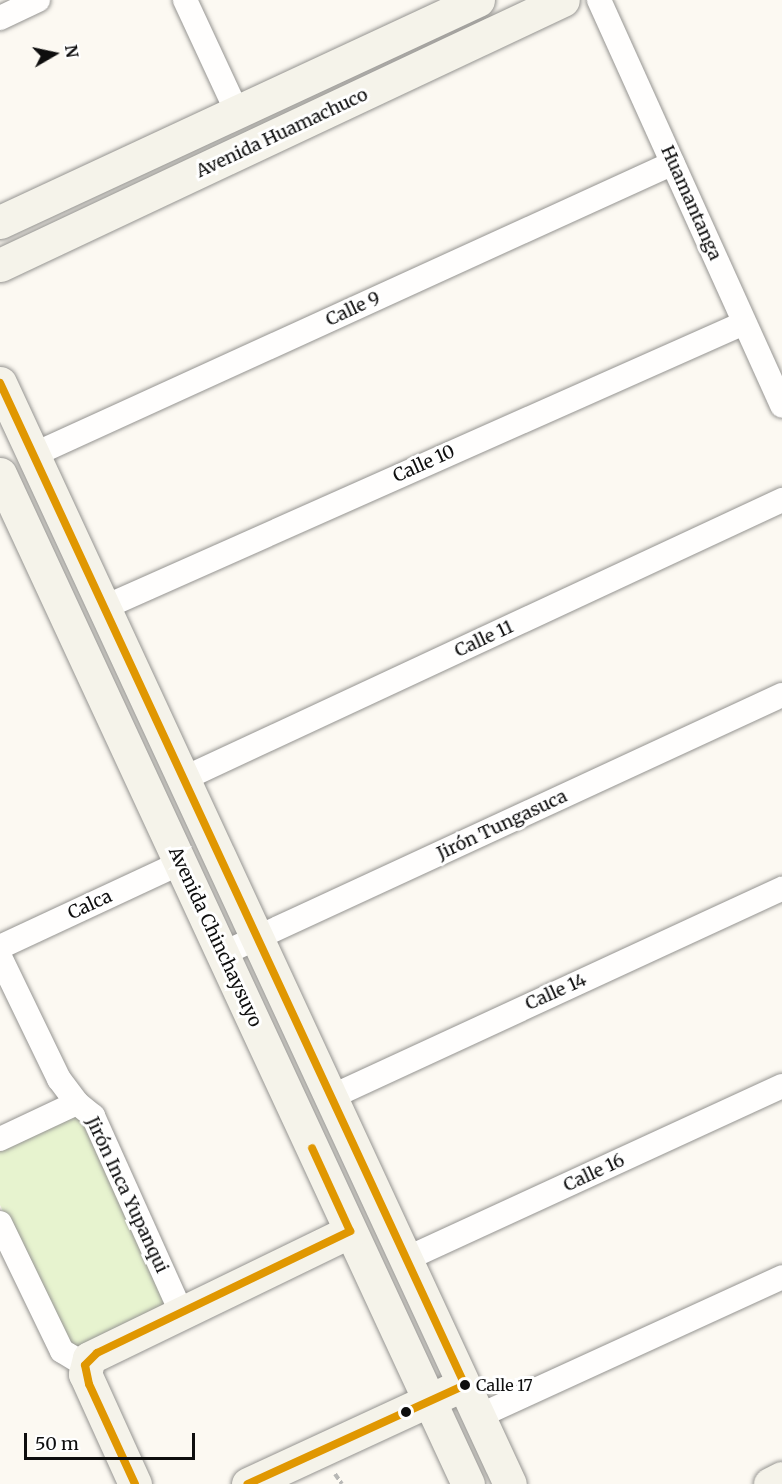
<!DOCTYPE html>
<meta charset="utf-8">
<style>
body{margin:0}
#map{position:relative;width:782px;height:1484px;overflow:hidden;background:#fcf9f2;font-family:Merriweather,serif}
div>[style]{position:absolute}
.green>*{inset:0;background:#e7f3cf}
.path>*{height:4px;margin-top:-2px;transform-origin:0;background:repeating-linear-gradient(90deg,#b8b8b6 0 6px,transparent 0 9px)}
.roads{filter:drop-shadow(0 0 2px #959491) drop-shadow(0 0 2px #959491)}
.street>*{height:24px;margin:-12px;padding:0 12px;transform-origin:12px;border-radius:12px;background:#fffefd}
.secondary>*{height:33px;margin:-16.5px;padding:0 16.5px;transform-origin:16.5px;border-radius:16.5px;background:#f5f3ea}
.bus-1>*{height:8px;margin:-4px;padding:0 4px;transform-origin:4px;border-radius:4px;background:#e09701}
.dots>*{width:16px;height:16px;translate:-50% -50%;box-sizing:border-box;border:3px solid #fff;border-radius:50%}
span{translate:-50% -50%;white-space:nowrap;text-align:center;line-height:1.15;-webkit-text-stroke:6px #fff;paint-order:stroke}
.bus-label{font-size:16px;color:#0e0e0e}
.left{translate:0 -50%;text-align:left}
.street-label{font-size:18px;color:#0e0e0e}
.north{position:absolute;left:24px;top:24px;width:60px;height:60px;-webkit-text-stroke:4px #fff;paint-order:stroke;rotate:81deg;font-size:16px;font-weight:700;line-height:24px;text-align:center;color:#0e0e0e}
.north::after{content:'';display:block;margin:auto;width:21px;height:27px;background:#0e0e0e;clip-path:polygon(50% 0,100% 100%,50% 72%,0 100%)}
.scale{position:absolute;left:24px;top:1433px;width:171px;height:27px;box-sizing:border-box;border:3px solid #0e0e0e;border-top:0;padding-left:8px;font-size:18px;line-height:21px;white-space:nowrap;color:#0e0e0e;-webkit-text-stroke:4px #fff;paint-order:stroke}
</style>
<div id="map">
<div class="green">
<div style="clip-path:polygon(79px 1111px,170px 1308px,70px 1355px,0 1205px,0 1149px)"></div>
</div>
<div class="path">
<div style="left:335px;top:1474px;width:12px;rotate:55deg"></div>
</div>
<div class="roads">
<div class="street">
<div style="left:185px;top:0;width:126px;rotate:65.1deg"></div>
<div style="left:599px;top:0;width:445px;rotate:65.7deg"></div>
<div style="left:0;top:18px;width:42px;rotate:-25.3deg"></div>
<div style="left:33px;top:455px;width:703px;rotate:-24.52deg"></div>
<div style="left:105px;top:607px;width:699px;rotate:-23.96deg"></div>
<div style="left:185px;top:778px;width:659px;rotate:-24.97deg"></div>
<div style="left:0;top:947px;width:199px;rotate:-25deg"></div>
<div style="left:222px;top:954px;width:617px;rotate:-24.82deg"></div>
<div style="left:0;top:957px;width:136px;rotate:64.2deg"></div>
<div style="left:59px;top:1079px;width:30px;rotate:53deg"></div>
<div style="left:77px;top:1103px;width:21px;rotate:39deg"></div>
<div style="left:93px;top:1116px;width:215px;rotate:65.8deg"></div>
<div style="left:331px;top:1097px;width:497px;rotate:-24.8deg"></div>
<div style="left:0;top:1139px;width:85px;rotate:-25.1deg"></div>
<div style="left:0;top:1223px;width:142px;rotate:64.2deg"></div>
<div style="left:62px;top:1351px;width:27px;rotate:31deg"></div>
<div style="left:406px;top:1259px;width:414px;rotate:-24.7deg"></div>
<div style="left:479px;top:1416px;width:333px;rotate:-24.6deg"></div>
</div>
<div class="secondary">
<div style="left:0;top:222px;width:527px;rotate:-24.91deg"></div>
<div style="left:0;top:265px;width:622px;rotate:-25.21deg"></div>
<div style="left:0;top:383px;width:1213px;rotate:65.15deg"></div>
<div style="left:0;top:474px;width:1113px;rotate:65.14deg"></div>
<div style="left:135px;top:1484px;width:121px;rotate:-114.4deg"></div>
<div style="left:85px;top:1374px;width:16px;rotate:-76deg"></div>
<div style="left:89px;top:1358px;width:290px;rotate:-25.9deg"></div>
<div style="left:248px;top:1484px;width:221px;rotate:-24.8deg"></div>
<div style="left:770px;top:1484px;width:13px;rotate:-27deg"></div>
</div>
</div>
<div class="bus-1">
<div style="left:0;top:383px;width:1105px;rotate:65.11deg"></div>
<div style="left:465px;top:1385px;width:239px;rotate:155.5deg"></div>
<div style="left:135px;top:1484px;width:110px;rotate:-114.7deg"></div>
<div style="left:89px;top:1384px;width:19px;rotate:-102deg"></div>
<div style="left:85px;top:1365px;width:17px;rotate:-45deg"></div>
<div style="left:97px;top:1353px;width:281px;rotate:-25.7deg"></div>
<div style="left:350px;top:1231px;width:91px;rotate:-114.6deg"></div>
</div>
<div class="dots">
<div style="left:465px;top:1385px;background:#0e0e0e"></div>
<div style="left:406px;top:1412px;background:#0e0e0e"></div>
</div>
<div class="bus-label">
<span class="left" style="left:476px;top:1385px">Calle 17</span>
</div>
<div class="street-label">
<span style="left:282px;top:133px;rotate:-25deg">Avenida Huamachuco</span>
<span style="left:691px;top:203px;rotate:66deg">Huamantanga</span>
<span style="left:353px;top:309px;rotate:-25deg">Calle 9</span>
<span style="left:424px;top:464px;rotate:-24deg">Calle 10</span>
<span style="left:484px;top:639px;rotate:-25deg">Calle 11</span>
<span style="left:502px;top:825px;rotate:-25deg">Jirón Tungasuca</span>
<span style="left:90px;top:905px;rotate:-25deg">Calca</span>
<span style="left:215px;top:937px;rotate:65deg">Avenida Chinchaysuyo</span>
<span style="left:556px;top:992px;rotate:-24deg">Calle 14</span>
<span style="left:594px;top:1173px;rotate:-25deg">Calle 16</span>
<span style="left:127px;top:1195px;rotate:65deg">Jirón Inca Yupanqui</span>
</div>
<div class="north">N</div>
<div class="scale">50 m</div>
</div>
